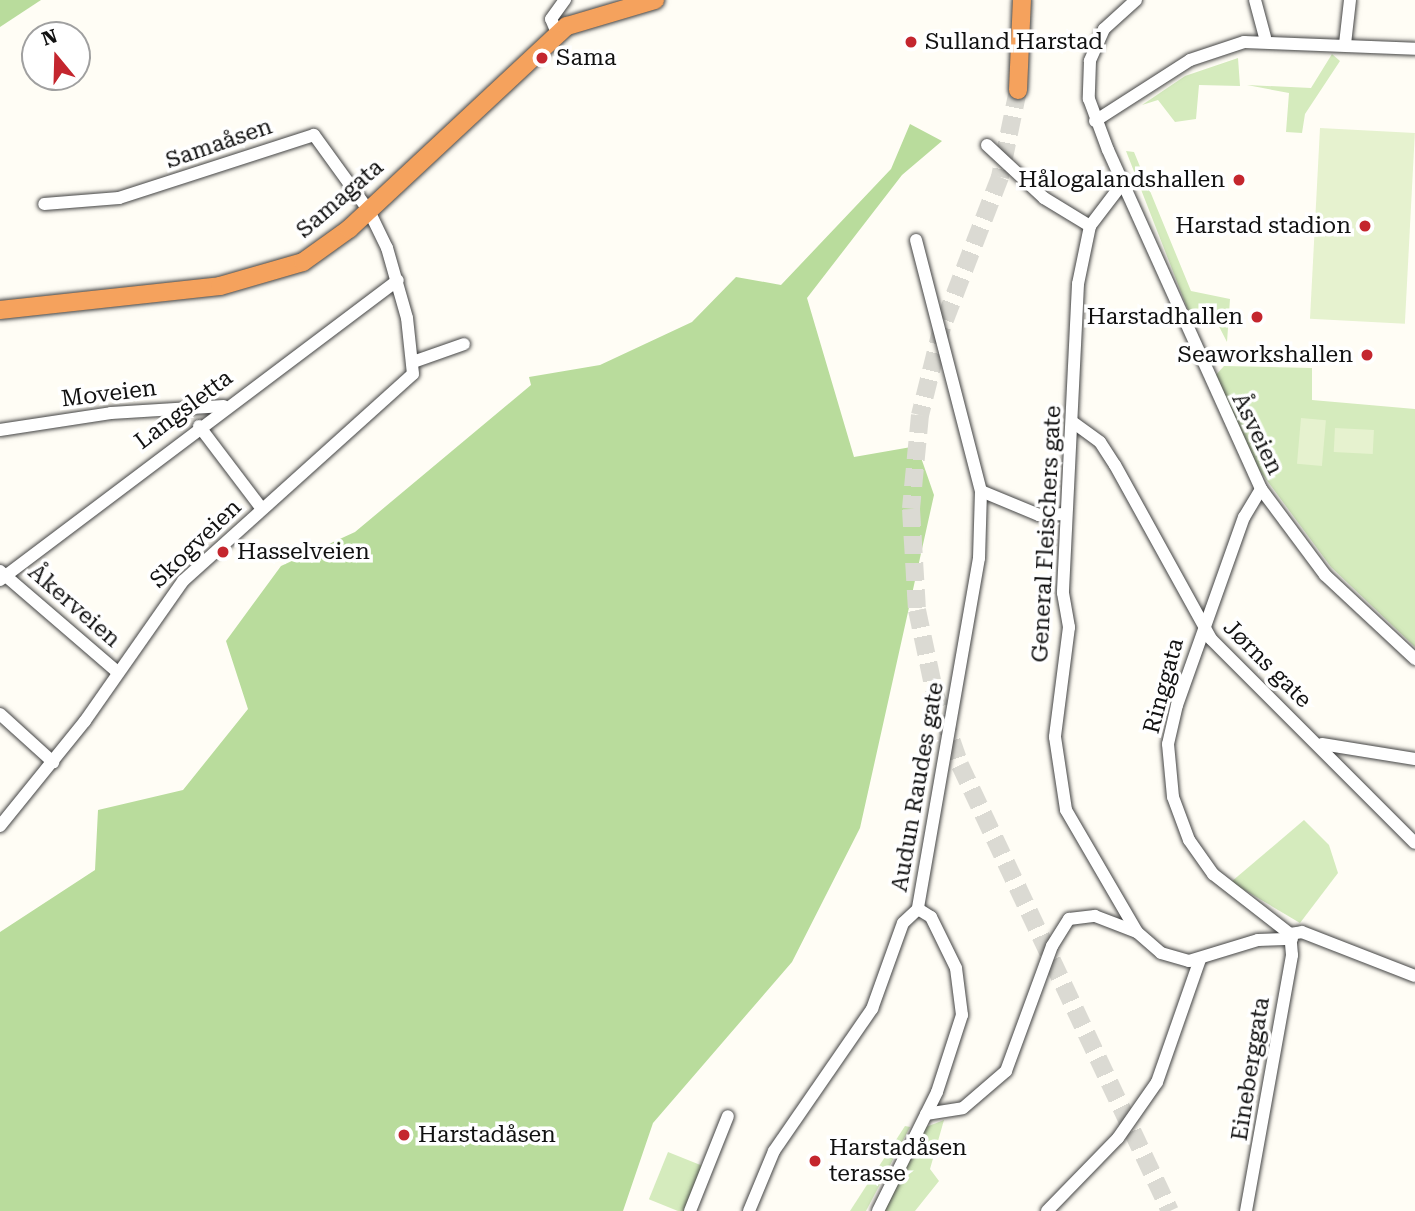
<!DOCTYPE html>
<meta charset="utf-8">
<style>
body{margin:0}
#map{position:relative;width:1415px;height:1211px;overflow:hidden;background:#fffdf5;font-family:"Roboto Serif",serif}
div>[style]{position:absolute}
.green>*{inset:0;background:#d5ebbd;transform-origin:0 0}
.forest>*{inset:0;background:#b9dc9c}
.pitch>*{inset:0;background:#e6f2cf;transform-origin:0 0}
.highway-tunnel>*{height:18px;margin-top:-9px;transform-origin:0;background:repeating-linear-gradient(90deg,#dbdad3 0 18px,transparent 0 27px)}
.roads{filter:drop-shadow(0 0 2px #444) drop-shadow(0 0 2px #444)}
.minor>*{height:12px;margin:-6px;padding:0 6px;transform-origin:6px;border-radius:6px;background:#fff}
.highway>*{height:18px;margin:-9px;padding:0 9px;transform-origin:9px;border-radius:9px;background:#f5a25d}
.dots>*{width:19px;height:19px;translate:-50% -50%;box-sizing:border-box;border:4px solid #fff;border-radius:50%}
span{translate:-50% -50%;white-space:nowrap;text-align:center;line-height:1.15;-webkit-text-stroke:7px #fff;paint-order:stroke}
.poi-label{font-size:23px;color:#111}
.left{translate:0 -50%;text-align:left}
.right{translate:-100% -50%;text-align:right}
.street-label{font-size:23px;color:#111}
.north{position:absolute;left:21px;top:21px;width:70px;height:70px;box-sizing:border-box;background:#fff;border:2px solid #a0a0a0;border-radius:50%;rotate:341deg;font-size:19px;font-weight:700;line-height:28px;text-align:center;color:#111}
.north::after{content:'';display:block;margin:auto;width:24px;height:32px;background:#c4262e;clip-path:polygon(50% 0,100% 100%,50% 72%,0 100%)}
</style>
<div id="map">
<div class="green">
<div style="clip-path:polygon(1332px 54px,1340px 61px,1305px 114px,1302px 133px,1286px 132px,1289px 93px,1247px 85px,1311px 88px)"></div>
<div style="clip-path:polygon(1238px 58px,1240px 86px,1199px 85px,1196px 119px,1175px 122px,1158px 100px,1142px 105px,1185px 76px)"></div>
<div style="clip-path:polygon(1126px 151px,1134px 152px,1191px 291px,1230px 299px,1227px 342px,1209px 307px,1188px 310px)"></div>
<div style="clip-path:polygon(1224px 366px,1312px 368px,1312px 400px,1415px 409px,1415px 647px,1331px 567px,1254px 463px,1215px 376px)"></div>
<div style="clip-path:polygon(1304px 820px,1329px 845px,1338px 873px,1300px 923px,1231px 882px)"></div>
<div style="clip-path:polygon(944px 1120px,930px 1169px,939px 1181px,915px 1211px,882px 1211px,926px 1127px)"></div>
<div style="clip-path:polygon(905px 1126px,910px 1127px,866px 1211px,850px 1211px)"></div>
<div style="left:668px;top:1152px;width:37px;height:51px;rotate:22deg"></div>
</div>
<div class="forest">
<div style="clip-path:polygon(0 0,41px 0,0 27px)"></div>
<div style="clip-path:polygon(910px 124px,942px 141px,902px 175px,807px 298px,854px 457px,917px 446px,934px 495px,860px 828px,792px 962px,653px 1123px,623px 1211px,0 1211px,0 932px,95px 870px,98px 810px,183px 790px,248px 709px,226px 641px,281px 566px,355px 532px,531px 385px,529px 377px,600px 365px,692px 322px,736px 277px,781px 285px,891px 169px)"></div>
</div>
<div class="pitch">
<div style="left:1320px;top:128px;width:95px;height:191px;rotate:3deg"></div>
<div style="left:1301px;top:418px;width:25px;height:46px;rotate:5deg"></div>
<div style="left:1335px;top:428px;width:39px;height:24px;rotate:3deg"></div>
</div>
<div class="highway-tunnel">
<div style="left:1018px;top:90px;width:89px;rotate:101.7deg"></div>
<div style="left:1000px;top:177px;width:161px;rotate:111.1deg"></div>
<div style="left:942px;top:327px;width:91px;rotate:104deg"></div>
<div style="left:920px;top:415px;width:94px;rotate:95.5deg"></div>
<div style="left:911px;top:509px;width:101px;rotate:86.6deg"></div>
<div style="left:917px;top:610px;width:82px;rotate:78deg"></div>
<div style="left:934px;top:690px;width:79px;rotate:70.9deg"></div>
<div style="left:960px;top:765px;width:493px;rotate:64.8deg"></div>
</div>
<div class="roads">
<div class="minor">
<div style="left:1136px;top:0;width:43px;rotate:137.8deg"></div>
<div style="left:1104px;top:29px;width:35px;rotate:114deg"></div>
<div style="left:1090px;top:61px;width:38px;rotate:92deg"></div>
<div style="left:1089px;top:99px;width:54px;rotate:69.6deg"></div>
<div style="left:1108px;top:150px;width:372px;rotate:65.7deg"></div>
<div style="left:1261px;top:489px;width:107px;rotate:53.3deg"></div>
<div style="left:1325px;top:575px;width:123px;rotate:43deg"></div>
<div style="left:1255px;top:0;width:39px;rotate:75deg"></div>
<div style="left:557px;top:33px;width:15px;rotate:-113deg"></div>
<div style="left:551px;top:19px;width:24px;rotate:-54deg"></div>
<div style="left:1345px;top:44px;width:44px;rotate:-83.5deg"></div>
<div style="left:1095px;top:121px;width:113px;rotate:-32.7deg"></div>
<div style="left:1190px;top:60px;width:57px;rotate:-18.4deg"></div>
<div style="left:1244px;top:42px;width:171px;rotate:2.3deg"></div>
<div style="left:987px;top:145px;width:78px;rotate:42.9deg"></div>
<div style="left:1044px;top:198px;width:54px;rotate:31.3deg"></div>
<div style="left:1122px;top:184px;width:53px;rotate:127.3deg"></div>
<div style="left:1090px;top:226px;width:59px;rotate:101.7deg"></div>
<div style="left:1078px;top:284px;width:309px;rotate:92.8deg"></div>
<div style="left:1063px;top:593px;width:35px;rotate:80deg"></div>
<div style="left:1069px;top:627px;width:111px;rotate:97.3deg"></div>
<div style="left:1055px;top:737px;width:74px;rotate:81.4deg"></div>
<div style="left:1066px;top:810px;width:141px;rotate:59.8deg"></div>
<div style="left:1137px;top:932px;width:32px;rotate:41deg"></div>
<div style="left:1161px;top:953px;width:29px;rotate:16deg"></div>
<div style="left:1189px;top:961px;width:72px;rotate:-16.9deg"></div>
<div style="left:1258px;top:940px;width:34px;rotate:-2deg"></div>
<div style="left:916px;top:240px;width:259px;rotate:75.5deg"></div>
<div style="left:981px;top:491px;width:67px;rotate:91.7deg"></div>
<div style="left:979px;top:558px;width:356px;rotate:99.9deg"></div>
<div style="left:413px;top:362px;width:54px;rotate:-19.4deg"></div>
<div style="left:1074px;top:423px;width:32px;rotate:36deg"></div>
<div style="left:1100px;top:442px;width:27px;rotate:57deg"></div>
<div style="left:1115px;top:465px;width:199px;rotate:61.1deg"></div>
<div style="left:1211px;top:639px;width:288px;rotate:45deg"></div>
<div style="left:199px;top:426px;width:104px;rotate:52.8deg"></div>
<div style="left:0;top:430px;width:112px;rotate:-8.7deg"></div>
<div style="left:111px;top:413px;width:113px;rotate:-3.5deg"></div>
<div style="left:1261px;top:489px;width:33px;rotate:121deg"></div>
<div style="left:1244px;top:517px;width:200px;rotate:109.6deg"></div>
<div style="left:1177px;top:705px;width:40px;rotate:103deg"></div>
<div style="left:1168px;top:744px;width:53px;rotate:84.6deg"></div>
<div style="left:1173px;top:797px;width:46px;rotate:69.6deg"></div>
<div style="left:1189px;top:840px;width:42px;rotate:54.8deg"></div>
<div style="left:1213px;top:874px;width:98px;rotate:37.9deg"></div>
<div style="left:1290px;top:934px;width:12px;rotate:-9deg"></div>
<div style="left:1302px;top:932px;width:121px;rotate:21.3deg"></div>
<div style="left:981px;top:491px;width:63px;rotate:22.5deg"></div>
<div style="left:1039px;top:515px;width:27px;rotate:-2deg"></div>
<div style="left:0;top:571px;width:152px;rotate:40.7deg"></div>
<div style="left:0;top:580px;width:498px;rotate:-37deg"></div>
<div style="left:0;top:714px;width:72px;rotate:42.2deg"></div>
<div style="left:1322px;top:744px;width:94px;rotate:9.2deg"></div>
<div style="left:0;top:826px;width:135px;rotate:-51deg"></div>
<div style="left:85px;top:721px;width:171px;rotate:-55deg"></div>
<div style="left:183px;top:581px;width:309px;rotate:-42deg"></div>
<div style="left:413px;top:374px;width:56px;rotate:-96.1deg"></div>
<div style="left:407px;top:318px;width:73px;rotate:-105.9deg"></div>
<div style="left:387px;top:248px;width:41px;rotate:-115.9deg"></div>
<div style="left:369px;top:211px;width:94px;rotate:-125.9deg"></div>
<div style="left:314px;top:135px;width:205px;rotate:162.1deg"></div>
<div style="left:119px;top:198px;width:75px;rotate:175.4deg"></div>
<div style="left:926px;top:1114px;width:37px;rotate:-9deg"></div>
<div style="left:963px;top:1108px;width:57px;rotate:-40.7deg"></div>
<div style="left:1006px;top:1071px;width:133px;rotate:-69.8deg"></div>
<div style="left:1052px;top:946px;width:32px;rotate:-58deg"></div>
<div style="left:1069px;top:919px;width:26px;rotate:-7deg"></div>
<div style="left:1095px;top:916px;width:45px;rotate:20.9deg"></div>
<div style="left:690px;top:1211px;width:102px;rotate:-68.2deg"></div>
<div style="left:749px;top:1211px;width:65px;rotate:-67.4deg"></div>
<div style="left:774px;top:1151px;width:173px;rotate:-55.4deg"></div>
<div style="left:872px;top:1009px;width:91px;rotate:-70.2deg"></div>
<div style="left:903px;top:923px;width:21px;rotate:-43deg"></div>
<div style="left:878px;top:1211px;width:133px;rotate:-63.6deg"></div>
<div style="left:937px;top:1092px;width:81px;rotate:-72deg"></div>
<div style="left:962px;top:1015px;width:47px;rotate:-97.3deg"></div>
<div style="left:956px;top:968px;width:57px;rotate:-116.1deg"></div>
<div style="left:931px;top:917px;width:15px;rotate:-148deg"></div>
<div style="left:1047px;top:1211px;width:102px;rotate:-45.8deg"></div>
<div style="left:1118px;top:1138px;width:68px;rotate:-55.1deg"></div>
<div style="left:1157px;top:1082px;width:130px;rotate:-70.7deg"></div>
<div style="left:1246px;top:1211px;width:260px;rotate:-79.8deg"></div>
<div style="left:1292px;top:955px;width:21px;rotate:-95deg"></div>
</div>
<div class="highway">
<div style="left:1018px;top:90px;width:90px;rotate:-87.5deg"></div>
<div style="left:0;top:310px;width:221px;rotate:-6.2deg"></div>
<div style="left:220px;top:286px;width:86px;rotate:-16.1deg"></div>
<div style="left:303px;top:262px;width:57px;rotate:-35.7deg"></div>
<div style="left:349px;top:229px;width:298px;rotate:-43deg"></div>
<div style="left:567px;top:26px;width:92px;rotate:-16.5deg"></div>
</div>
</div>
<div class="dots">
<div style="left:911px;top:42px;background:#c4262e"></div>
<div style="left:542px;top:58px;background:#c4262e"></div>
<div style="left:1239px;top:180px;background:#c4262e"></div>
<div style="left:1365px;top:226px;background:#c4262e"></div>
<div style="left:1257px;top:317px;background:#c4262e"></div>
<div style="left:1367px;top:355px;background:#c4262e"></div>
<div style="left:223px;top:552px;background:#c4262e"></div>
<div style="left:404px;top:1135px;background:#c4262e"></div>
<div style="left:815px;top:1161px;background:#c4262e"></div>
</div>
<div class="poi-label">
<span class="left" style="left:925px;top:42px">Sulland Harstad</span>
<span class="left" style="left:556px;top:58px">Sama</span>
<span class="right" style="left:1225px;top:180px">Hålogalandshallen</span>
<span class="right" style="left:1351px;top:226px">Harstad stadion</span>
<span class="right" style="left:1243px;top:317px">Harstadhallen</span>
<span class="right" style="left:1353px;top:355px">Seaworkshallen</span>
<span class="left" style="left:237px;top:552px">Hasselveien</span>
<span class="left" style="left:418px;top:1135px">Harstadåsen</span>
<span class="left" style="left:829px;top:1161px">Harstadåsen<br>terasse</span>
</div>
<div class="street-label">
<span style="left:219px;top:144px;rotate:-19deg">Samaåsen</span>
<span style="left:340px;top:199px;rotate:-41deg">Samagata</span>
<span style="left:109px;top:394px;rotate:-7deg">Moveien</span>
<span style="left:184px;top:410px;rotate:-37deg">Langsletta</span>
<span style="left:1257px;top:434px;rotate:64deg">Åsveien</span>
<span style="left:1047px;top:534px;rotate:-87deg">General Fleischers gate</span>
<span style="left:196px;top:544px;rotate:-44deg">Skogveien</span>
<span style="left:74px;top:606px;rotate:41deg">Åkerveien</span>
<span style="left:1267px;top:664px;rotate:45deg">Jørns gate</span>
<span style="left:1164px;top:686px;rotate:-75deg">Ringgata</span>
<span style="left:918px;top:787px;rotate:-80deg">Audun Raudes gate</span>
<span style="left:1251px;top:1069px;rotate:-81deg">Eineberggata</span>
</div>
<div class="north">N</div>
</div>
